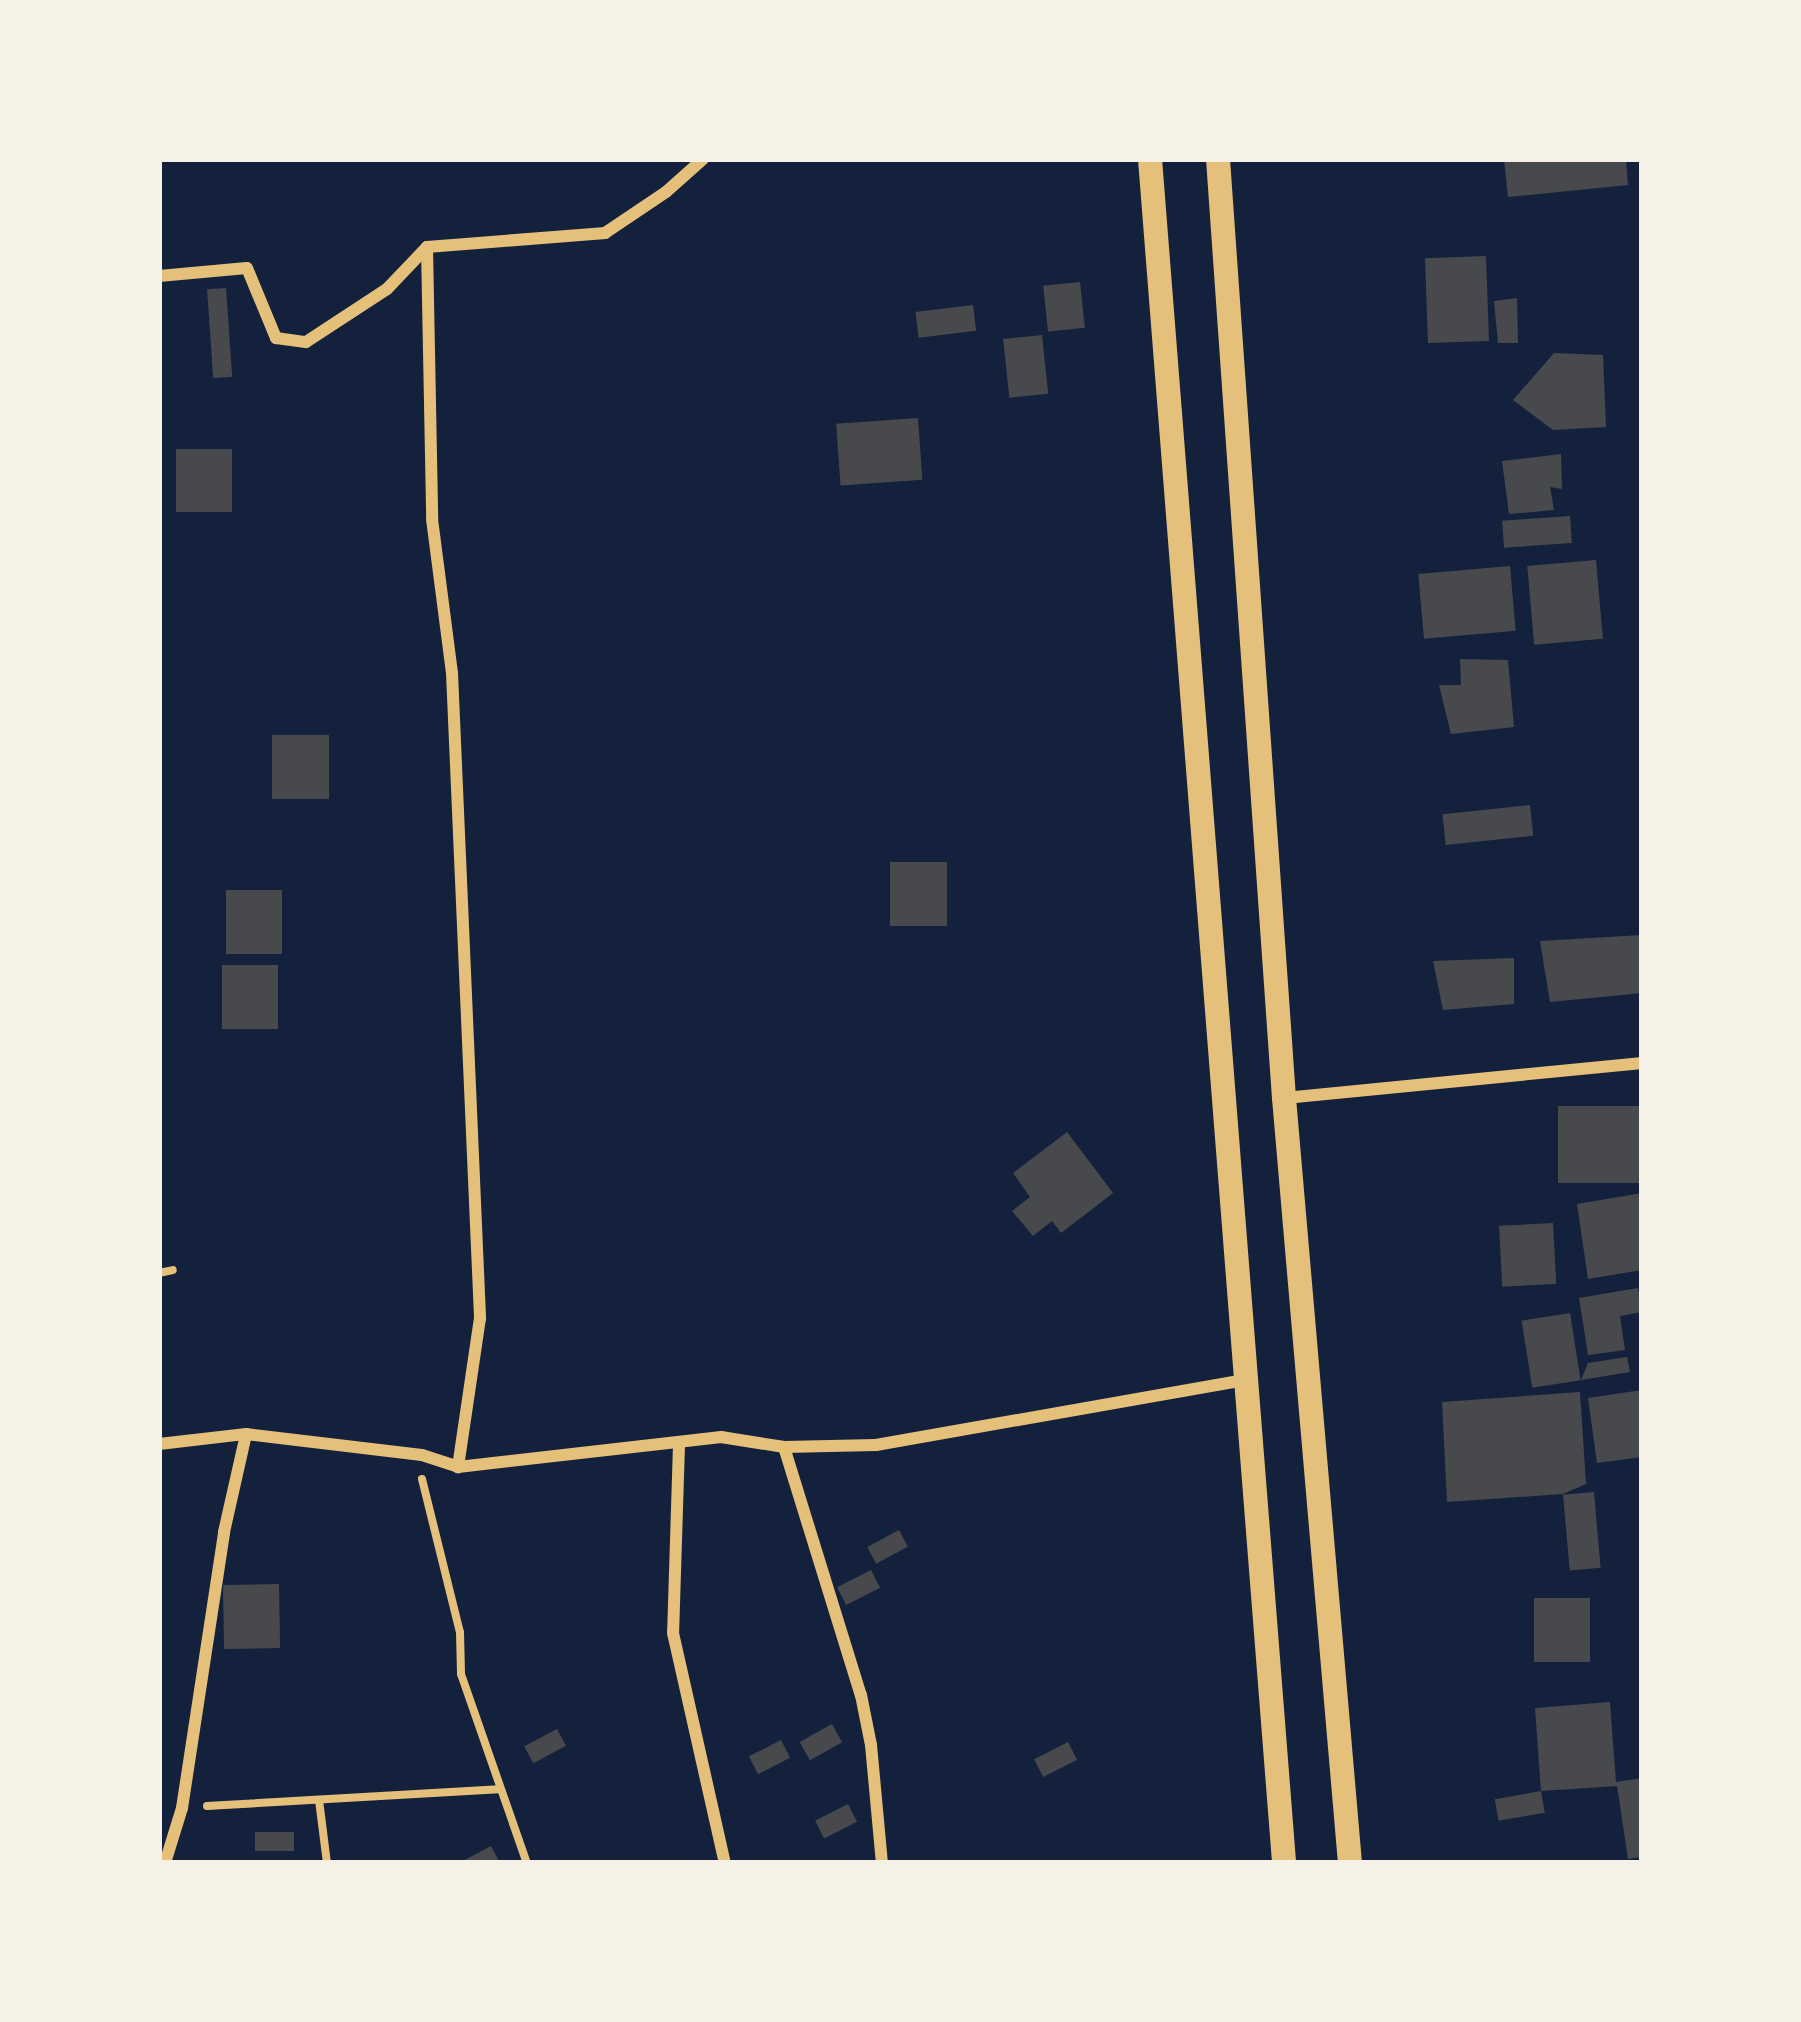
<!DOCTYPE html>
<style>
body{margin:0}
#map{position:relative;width:1801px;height:2022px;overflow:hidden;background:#14213d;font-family:"Open Sans",sans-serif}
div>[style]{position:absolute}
.building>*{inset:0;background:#48494c;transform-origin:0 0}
.path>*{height:8px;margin:-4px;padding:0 4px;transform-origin:4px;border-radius:4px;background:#e5c07b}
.minor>*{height:12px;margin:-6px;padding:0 6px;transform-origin:6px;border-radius:6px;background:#e5c07b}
.secondary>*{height:24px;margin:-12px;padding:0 12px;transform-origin:12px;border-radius:12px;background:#e5c07b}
span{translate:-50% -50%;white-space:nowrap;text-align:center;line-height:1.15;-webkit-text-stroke:9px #f6f1e7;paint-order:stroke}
.frame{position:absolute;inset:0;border:162px solid #f6f1e7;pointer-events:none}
</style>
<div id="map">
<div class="building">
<div style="clip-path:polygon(1504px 159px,1626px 159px,1628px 185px,1508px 197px)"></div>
<div style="left:1486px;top:256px;width:85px;height:61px;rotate:88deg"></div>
<div style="left:1080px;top:282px;width:46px;height:37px;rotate:84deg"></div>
<div style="left:226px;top:288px;width:89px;height:19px;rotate:86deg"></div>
<div style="clip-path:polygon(1517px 298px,1518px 343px,1498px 343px,1494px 301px)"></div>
<div style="left:973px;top:305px;width:26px;height:58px;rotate:83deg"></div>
<div style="left:1042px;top:335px;width:59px;height:39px;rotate:84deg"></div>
<div style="clip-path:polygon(1554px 353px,1603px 355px,1606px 427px,1553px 430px,1513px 400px)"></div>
<div style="left:918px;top:418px;width:62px;height:82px;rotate:86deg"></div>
<div style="left:176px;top:449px;width:56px;height:63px"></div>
<div style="clip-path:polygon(1561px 454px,1562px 489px,1550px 487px,1554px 510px,1509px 514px,1502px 461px)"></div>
<div style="left:1570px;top:516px;width:27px;height:68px;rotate:86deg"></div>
<div style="left:1596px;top:560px;width:79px;height:69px;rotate:85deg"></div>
<div style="left:1510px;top:566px;width:65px;height:92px;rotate:85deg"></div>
<div style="clip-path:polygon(1460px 659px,1508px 660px,1514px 727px,1451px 734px,1439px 685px,1461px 685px)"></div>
<div style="left:329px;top:735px;width:64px;height:57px;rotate:90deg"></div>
<div style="left:1530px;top:805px;width:31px;height:88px;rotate:84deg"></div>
<div style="left:947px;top:862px;width:64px;height:57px;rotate:90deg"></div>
<div style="left:226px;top:890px;width:56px;height:64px"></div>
<div style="clip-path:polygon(1642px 935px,1642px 993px,1550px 1002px,1540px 941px)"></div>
<div style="clip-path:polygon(1514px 958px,1514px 1004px,1443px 1010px,1433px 961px)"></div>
<div style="left:278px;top:965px;width:64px;height:56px;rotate:90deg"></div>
<div style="left:1642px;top:1106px;width:77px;height:84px;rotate:90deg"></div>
<div style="clip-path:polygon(1067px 1132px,1113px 1193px,1061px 1233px,1052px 1221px,1033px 1236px,1012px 1211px,1030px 1197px,1013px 1173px)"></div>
<div style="clip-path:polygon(1642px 1193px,1642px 1270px,1588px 1279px,1577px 1204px)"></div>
<div style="left:1553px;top:1223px;width:61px;height:54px;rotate:87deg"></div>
<div style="clip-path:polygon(1638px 1288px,1642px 1312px,1620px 1316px,1625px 1350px,1588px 1355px,1579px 1298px)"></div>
<div style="left:1570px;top:1313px;width:68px;height:49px;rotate:81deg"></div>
<div style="clip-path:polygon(1627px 1357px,1630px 1372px,1581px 1380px,1588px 1363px)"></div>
<div style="clip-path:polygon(1642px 1390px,1642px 1457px,1597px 1463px,1588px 1398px)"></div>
<div style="clip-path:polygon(1580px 1392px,1586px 1484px,1563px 1494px,1447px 1502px,1442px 1402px)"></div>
<div style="left:1594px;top:1492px;width:76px;height:31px;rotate:85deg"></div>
<div style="left:899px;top:1530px;width:19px;height:36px;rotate:62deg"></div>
<div style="left:871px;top:1570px;width:20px;height:38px;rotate:63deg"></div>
<div style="left:279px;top:1584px;width:64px;height:56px;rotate:89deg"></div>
<div style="left:1590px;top:1598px;width:64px;height:56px;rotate:90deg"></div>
<div style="clip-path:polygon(1610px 1702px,1616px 1782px,1642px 1778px,1642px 1857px,1628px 1859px,1617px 1786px,1541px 1791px,1535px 1708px)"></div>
<div style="left:832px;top:1724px;width:21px;height:37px;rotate:61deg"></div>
<div style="left:557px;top:1729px;width:19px;height:37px;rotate:62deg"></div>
<div style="left:781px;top:1740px;width:20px;height:36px;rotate:63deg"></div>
<div style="left:1068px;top:1742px;width:20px;height:38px;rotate:63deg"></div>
<div style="left:1541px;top:1791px;width:22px;height:47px;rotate:80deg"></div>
<div style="left:848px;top:1804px;width:20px;height:37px;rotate:63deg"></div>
<div style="left:294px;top:1832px;width:19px;height:39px;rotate:90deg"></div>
<div style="clip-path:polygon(491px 1846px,500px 1863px,459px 1863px)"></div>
</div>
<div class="path">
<div style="left:159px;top:1273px;width:14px;rotate:-12deg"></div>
<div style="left:422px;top:1479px;width:158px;rotate:76.1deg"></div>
<div style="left:460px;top:1632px;width:42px;rotate:88.6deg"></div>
<div style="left:461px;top:1674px;width:200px;rotate:70.8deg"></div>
<div style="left:319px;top:1800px;width:64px;rotate:82.8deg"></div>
<div style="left:207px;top:1806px;width:292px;rotate:-3.3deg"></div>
</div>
<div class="minor">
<div style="left:427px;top:247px;width:272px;rotate:88.9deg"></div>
<div style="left:432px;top:519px;width:155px;rotate:82.6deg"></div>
<div style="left:452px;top:673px;width:646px;rotate:87.51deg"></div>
<div style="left:480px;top:1318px;width:151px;rotate:98.4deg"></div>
<div style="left:159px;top:276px;width:88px;rotate:-5.2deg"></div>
<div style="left:247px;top:268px;width:76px;rotate:67.5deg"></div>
<div style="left:276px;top:338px;width:30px;rotate:8deg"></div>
<div style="left:306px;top:342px;width:97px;rotate:-33.2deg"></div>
<div style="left:387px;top:289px;width:58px;rotate:-46.4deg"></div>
<div style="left:427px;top:247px;width:179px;rotate:-4.5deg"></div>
<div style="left:605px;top:233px;width:73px;rotate:-33.9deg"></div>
<div style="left:666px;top:192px;width:50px;rotate:-41.7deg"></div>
<div style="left:1285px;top:1098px;width:359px;rotate:-5.6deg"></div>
<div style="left:159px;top:1444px;width:88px;rotate:-6.6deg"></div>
<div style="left:246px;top:1434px;width:177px;rotate:6.8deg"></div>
<div style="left:422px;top:1455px;width:38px;rotate:18deg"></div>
<div style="left:458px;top:1467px;width:265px;rotate:-6.5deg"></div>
<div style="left:721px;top:1437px;width:64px;rotate:9deg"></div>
<div style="left:784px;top:1447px;width:92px;rotate:-1.2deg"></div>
<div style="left:876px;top:1445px;width:373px;rotate:-10deg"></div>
<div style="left:679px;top:1445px;width:188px;rotate:91.8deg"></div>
<div style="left:673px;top:1633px;width:236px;rotate:77.3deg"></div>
<div style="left:784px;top:1447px;width:260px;rotate:72.8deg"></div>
<div style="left:861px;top:1695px;width:51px;rotate:78.7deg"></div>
<div style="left:871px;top:1745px;width:119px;rotate:84.7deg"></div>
<div style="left:165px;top:1863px;width:58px;rotate:-72.8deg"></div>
<div style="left:182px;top:1808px;width:279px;rotate:-81.3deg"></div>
<div style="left:224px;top:1532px;width:100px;rotate:-77.3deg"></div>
</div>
<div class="secondary">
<div style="left:1150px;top:159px;width:1709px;rotate:85.5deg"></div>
<div style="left:1218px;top:159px;width:941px;rotate:85.98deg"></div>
<div style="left:1284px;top:1098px;width:768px;rotate:85.07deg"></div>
</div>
<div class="frame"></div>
</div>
